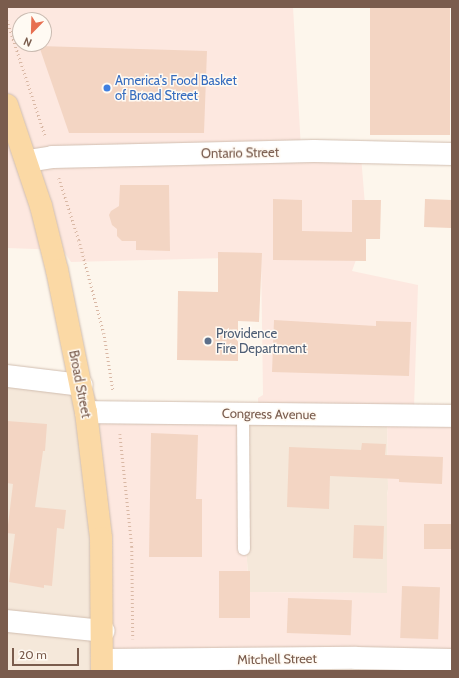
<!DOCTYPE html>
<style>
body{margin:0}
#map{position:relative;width:459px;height:678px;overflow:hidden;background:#fdf6ec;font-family:Cabin,sans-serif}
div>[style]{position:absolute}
.residential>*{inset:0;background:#f5e8da}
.commercial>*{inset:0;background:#fde8e0}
.building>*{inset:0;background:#f3d5c3;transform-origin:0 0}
.path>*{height:2.5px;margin-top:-1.25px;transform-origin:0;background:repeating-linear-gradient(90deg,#d9b8a5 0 1px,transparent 0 4px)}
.roads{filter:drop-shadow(0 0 1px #d1beb0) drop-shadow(0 0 1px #d1beb0)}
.service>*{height:12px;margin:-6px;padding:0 6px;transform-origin:6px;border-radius:6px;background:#fff}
.minor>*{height:22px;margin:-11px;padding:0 11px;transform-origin:11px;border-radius:11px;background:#fff}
.primary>*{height:22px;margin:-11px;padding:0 11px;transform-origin:11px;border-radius:11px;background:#fbd9a5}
.dots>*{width:11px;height:11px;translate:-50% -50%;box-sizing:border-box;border:2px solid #fffaf3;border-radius:50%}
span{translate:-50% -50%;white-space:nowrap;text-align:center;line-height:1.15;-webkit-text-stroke:3px #fffaf3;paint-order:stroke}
.shop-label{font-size:13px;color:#366cbe}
.left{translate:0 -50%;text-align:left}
.street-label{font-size:13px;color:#7a5c4d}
.service-label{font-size:13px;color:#4e5e75}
.frame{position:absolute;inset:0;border:8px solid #7a5c4d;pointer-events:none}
.north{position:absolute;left:12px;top:12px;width:40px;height:40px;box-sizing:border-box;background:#fffaf3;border:1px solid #cabbb1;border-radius:50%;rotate:203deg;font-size:11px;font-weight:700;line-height:16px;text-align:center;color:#7a5c4d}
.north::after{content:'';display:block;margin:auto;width:14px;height:18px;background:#e76f51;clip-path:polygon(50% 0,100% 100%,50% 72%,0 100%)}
.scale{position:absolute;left:12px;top:648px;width:67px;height:18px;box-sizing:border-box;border:2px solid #7a5c4d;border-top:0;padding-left:5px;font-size:12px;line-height:14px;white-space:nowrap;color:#7a5c4d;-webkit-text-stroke:3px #fffaf3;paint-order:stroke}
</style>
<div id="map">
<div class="residential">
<div style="clip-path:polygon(7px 374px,90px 383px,96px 398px,101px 405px,99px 414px,110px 542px,109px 671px,7px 671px)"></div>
<div style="clip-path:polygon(387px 413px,388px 489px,387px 496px,387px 593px,249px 592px,238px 418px)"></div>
</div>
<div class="commercial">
<div style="clip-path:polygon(evenodd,7px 7px,293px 7px,301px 149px,361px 156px,367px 229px,352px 271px,418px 285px,414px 408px,452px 412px,452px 662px,111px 662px,110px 542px,99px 414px,238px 418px,249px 592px,387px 593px,387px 496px,388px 489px,387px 413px,258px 410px,258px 398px,263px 395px,261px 257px,71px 262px,63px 250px,7px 248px,7px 7px,20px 20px,44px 20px,44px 44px,20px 44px,20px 20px)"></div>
</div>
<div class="building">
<div style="left:370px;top:7px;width:80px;height:128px"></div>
<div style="clip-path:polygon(39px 46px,207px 51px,204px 133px,69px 133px)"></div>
<div style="clip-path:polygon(120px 185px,169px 185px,170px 251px,136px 250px,136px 241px,122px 241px,117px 236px,117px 229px,112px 225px,109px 215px,111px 211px,119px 206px)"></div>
<div style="clip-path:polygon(273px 199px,302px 200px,302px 231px,352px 232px,352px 200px,381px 200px,380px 239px,366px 239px,366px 261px,273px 260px)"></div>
<div style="left:425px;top:199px;width:27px;height:28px;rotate:2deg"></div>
<div style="clip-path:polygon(218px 252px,262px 253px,259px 322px,238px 321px,238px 361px,177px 360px,178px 291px,218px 292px)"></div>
<div style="clip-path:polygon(274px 320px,376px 326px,376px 321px,411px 322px,409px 376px,272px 372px)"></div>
<div style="clip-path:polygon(7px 421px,47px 424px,45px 451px,43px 451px,35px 507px,66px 510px,64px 529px,57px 528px,52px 586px,44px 585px,44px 588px,9px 582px,15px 534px,7px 533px,13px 484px,7px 483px)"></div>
<div style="clip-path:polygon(151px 433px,198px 435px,196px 499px,202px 499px,202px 557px,149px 557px)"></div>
<div style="clip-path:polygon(362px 443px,386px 444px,385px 455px,443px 457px,442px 484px,399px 482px,399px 479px,330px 476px,329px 509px,287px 507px,289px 447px,361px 450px)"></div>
<div style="left:424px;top:524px;width:28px;height:25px"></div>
<div style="left:354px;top:525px;width:30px;height:33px;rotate:2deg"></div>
<div style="left:250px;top:571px;width:47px;height:31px;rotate:90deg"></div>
<div style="left:402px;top:586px;width:38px;height:52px;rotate:2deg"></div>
<div style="left:288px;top:598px;width:64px;height:35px;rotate:2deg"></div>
</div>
<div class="path">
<div style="left:7px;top:20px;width:121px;rotate:71.7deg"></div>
<div style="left:59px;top:178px;width:65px;rotate:72.1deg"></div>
<div style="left:79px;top:240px;width:96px;rotate:75deg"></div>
<div style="left:104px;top:333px;width:58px;rotate:81deg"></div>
<div style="left:120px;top:434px;width:114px;rotate:83.9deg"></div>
<div style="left:132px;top:547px;width:92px;rotate:89.4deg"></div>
</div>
<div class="roads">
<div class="service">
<div style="left:243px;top:414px;width:135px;rotate:89.6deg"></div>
</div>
<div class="minor">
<div style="left:28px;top:161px;width:24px;rotate:-9deg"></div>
<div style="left:52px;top:157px;width:262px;rotate:-1.3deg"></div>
<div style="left:314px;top:151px;width:138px;rotate:1.2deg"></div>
<div style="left:7px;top:376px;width:75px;rotate:6.9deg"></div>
<div style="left:86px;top:412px;width:366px;rotate:0.6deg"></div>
<div style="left:7px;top:621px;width:97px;rotate:5.9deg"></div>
<div style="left:102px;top:660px;width:254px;rotate:-0.5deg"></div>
<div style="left:356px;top:658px;width:96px;rotate:1.2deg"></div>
</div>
<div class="primary">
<div style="left:7px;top:105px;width:107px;rotate:71.4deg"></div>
<div style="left:41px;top:206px;width:66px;rotate:76deg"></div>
<div style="left:57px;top:270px;width:145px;rotate:78.5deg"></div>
<div style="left:86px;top:412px;width:127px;rotate:83.2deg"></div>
<div style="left:101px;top:538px;width:133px;rotate:89.6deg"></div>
</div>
</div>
<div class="dots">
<div style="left:107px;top:88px;background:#3f7fe0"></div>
<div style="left:208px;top:341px;background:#5c6f8a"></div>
</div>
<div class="shop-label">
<span class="left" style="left:115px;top:88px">America's Food Basket<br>of Broad Street</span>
</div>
<div class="street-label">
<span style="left:240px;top:153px;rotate:-1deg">Ontario Street</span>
<span style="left:80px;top:384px;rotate:79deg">Broad Street</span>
<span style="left:269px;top:414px;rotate:1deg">Congress Avenue</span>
<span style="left:277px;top:659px;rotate:-1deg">Mitchell Street</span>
</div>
<div class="service-label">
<span class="left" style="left:216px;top:341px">Providence<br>Fire Department</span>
</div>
<div class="frame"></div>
<div class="north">N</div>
<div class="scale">20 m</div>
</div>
